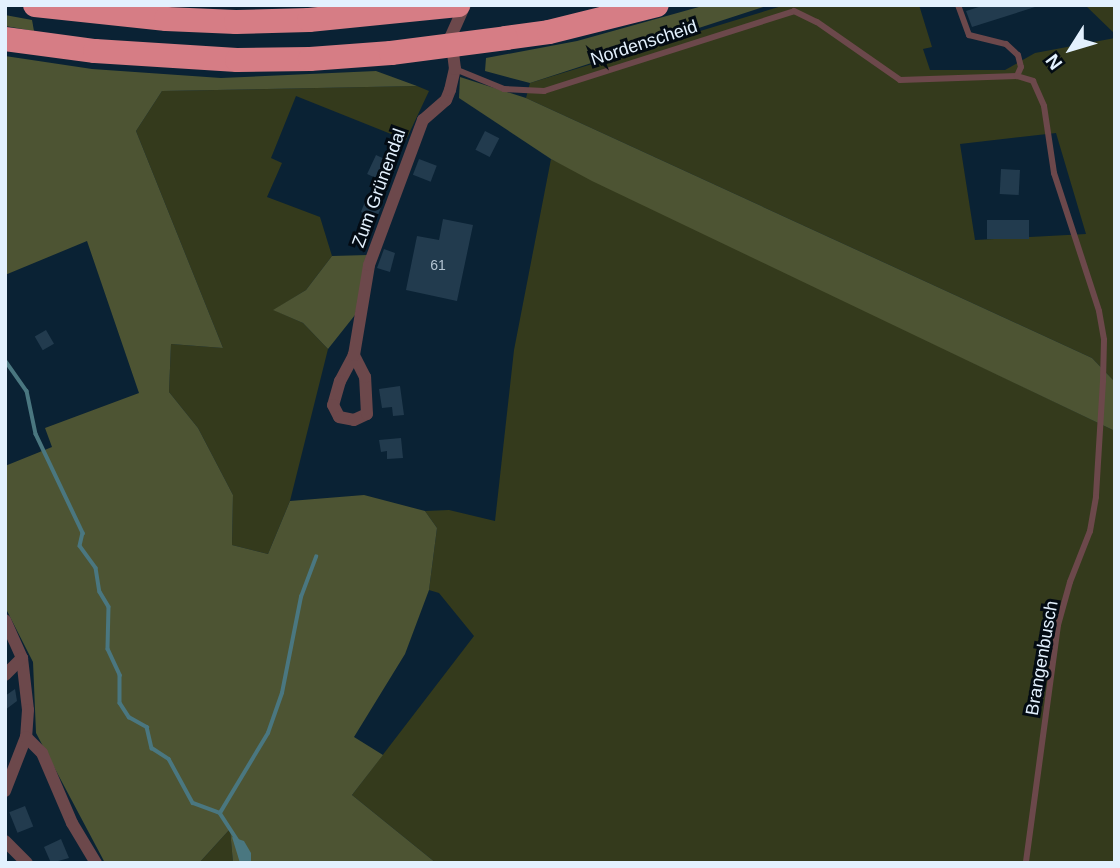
<!DOCTYPE html>
<meta charset="utf-8">
<style>
body{margin:0}
#map{position:relative;width:1120px;height:868px;overflow:hidden;background:#0a2234;font-family:Arial,sans-serif}
div>[style]{position:absolute}
.green>*{inset:0;background:#343a1c}
.forest>*{inset:0;background:#4d5433}
.water>*{inset:0;background:#4a7780}
.stream>*{height:3.5px;margin:-1.75px;padding:0 1.75px;transform-origin:1.75px;border-radius:1.75px;background:#4a7780}
.building>*{inset:0;background:#223b4e;transform-origin:0 0}
.service>*{height:6px;margin:-3px;padding:0 3px;transform-origin:3px;border-radius:3px;background:#6c484b}
.minor>*{height:12px;margin:-6px;padding:0 6px;transform-origin:6px;border-radius:6px;background:#6c484b}
.motorway>*{height:24px;margin:-12px;padding:0 12px;transform-origin:12px;border-radius:12px;background:#d67d85}
.motorway-bridge>*{height:24px;margin:-12px;padding:0 12px;transform-origin:12px;border-radius:12px;background:#d67d85}
span{translate:-50% -50%;white-space:nowrap;text-align:center;line-height:1.15;-webkit-text-stroke:6px #030b13;paint-order:stroke}
.number-label{font-size:14px;color:#b3c4d2}
.number-label span{-webkit-text-stroke-width:0}
.street-label{font-size:18px;color:#e3f1fe}
.frame{position:absolute;inset:0;border:7px solid #e3f1fe;pointer-events:none}
.north{position:absolute;left:1036px;top:14px;width:70px;height:70px;-webkit-text-stroke:5px #030b13;paint-order:stroke;rotate:233deg;font-size:19px;font-weight:700;line-height:28px;text-align:center;color:#e3f1fe}
.north::after{content:'';display:block;margin:auto;width:24px;height:32px;background:#e3f1fe;clip-path:polygon(50% 0,100% 100%,50% 72%,0 100%)}
</style>
<div id="map">
<div class="green">
<div style="clip-path:polygon(evenodd,785px 5px,919px 5px,932px 47px,923px 49px,930px 70px,1005px 70px,1035px 53px,1115px 38px,1115px 382px,1092px 358px,526px 98px,530px 83px,785px 5px,1056px 133px,1086px 234px,975px 240px,960px 144px,1056px 133px)"></div>
<div style="clip-path:polygon(1085px 5px,1115px 5px,1115px 34px)"></div>
<div style="clip-path:polygon(417px 86px,429px 91px,406px 140px,296px 96px,271px 158px,282px 163px,267px 197px,320px 217px,332px 256px,306px 290px,274px 310px,303px 323px,328px 349px,290px 501px,268px 554px,232px 545px,233px 495px,198px 428px,169px 392px,171px 344px,223px 348px,136px 131px,162px 91px)"></div>
<div style="clip-path:polygon(551px 159px,1115px 431px,1115px 863px,436px 863px,352px 795px,474px 636px,439px 593px,429px 590px,437px 528px,425px 511px,449px 510px,495px 521px,514px 350px)"></div>
<div style="clip-path:polygon(230px 829px,233px 863px,199px 863px)"></div>
</div>
<div class="forest">
<div style="clip-path:polygon(706px 5px,769px 5px,530px 83px,485px 71px,486px 58px,577px 41px)"></div>
<div style="clip-path:polygon(5px 15px,32px 20px,34px 31px,5px 26px)"></div>
<div style="clip-path:polygon(5px 56px,92px 69px,221px 78px,376px 71px,417px 86px,162px 91px,136px 131px,223px 348px,171px 344px,169px 392px,198px 428px,233px 495px,232px 545px,268px 554px,290px 501px,364px 495px,425px 511px,437px 528px,429px 590px,405px 654px,354px 737px,383px 755px,352px 795px,436px 863px,233px 863px,230px 829px,199px 863px,105px 863px,36px 733px,33px 662px,5px 607px,5px 466px,52px 447px,45px 428px,139px 393px,87px 241px,5px 275px)"></div>
<div style="clip-path:polygon(460px 77px,526px 98px,1092px 358px,1115px 382px,1115px 431px,592px 181px,551px 159px,459px 98px)"></div>
<div style="clip-path:polygon(368px 255px,355px 315px,328px 349px,303px 323px,273px 310px,306px 290px,332px 256px)"></div>
</div>
<div class="water">
<div style="clip-path:polygon(232px 837px,244px 841px,251px 853px,251px 863px,240px 863px)"></div>
</div>
<div class="stream">
<div style="left:5px;top:360px;width:38px;rotate:55deg"></div>
<div style="left:27px;top:391px;width:44px;rotate:78.2deg"></div>
<div style="left:36px;top:434px;width:110px;rotate:64.6deg"></div>
<div style="left:83px;top:533px;width:13px;rotate:103deg"></div>
<div style="left:80px;top:546px;width:27px;rotate:54deg"></div>
<div style="left:96px;top:568px;width:24px;rotate:81deg"></div>
<div style="left:100px;top:592px;width:17px;rotate:59deg"></div>
<div style="left:109px;top:607px;width:42px;rotate:91.4deg"></div>
<div style="left:108px;top:649px;width:29px;rotate:65deg"></div>
<div style="left:120px;top:675px;width:28px;rotate:90deg"></div>
<div style="left:120px;top:703px;width:17px;rotate:57deg"></div>
<div style="left:129px;top:717px;width:21px;rotate:29deg"></div>
<div style="left:147px;top:727px;width:22px;rotate:77deg"></div>
<div style="left:152px;top:748px;width:20px;rotate:33deg"></div>
<div style="left:169px;top:759px;width:50px;rotate:61.4deg"></div>
<div style="left:193px;top:803px;width:29px;rotate:20deg"></div>
<div style="left:220px;top:813px;width:33px;rotate:57deg"></div>
<div style="left:220px;top:813px;width:93px;rotate:-59deg"></div>
<div style="left:268px;top:733px;width:42px;rotate:-70.7deg"></div>
<div style="left:282px;top:693px;width:98px;rotate:-78.8deg"></div>
<div style="left:301px;top:597px;width:43px;rotate:-69.4deg"></div>
</div>
<div class="building">
<div style="clip-path:polygon(985px 5px,1035px 5px,1035px 7px,972px 27px,966px 11px)"></div>
<div style="left:485px;top:131px;width:16px;height:21px;rotate:27deg"></div>
<div style="left:376px;top:155px;width:19px;height:21px;rotate:25deg"></div>
<div style="left:419px;top:159px;width:19px;height:17px;rotate:21deg"></div>
<div style="left:1001px;top:169px;width:19px;height:25px;rotate:3deg"></div>
<div style="left:366px;top:199px;width:17px;height:14px;rotate:21deg"></div>
<div style="clip-path:polygon(443px 219px,473px 225px,457px 301px,406px 290px,417px 236px,439px 240px)"></div>
<div style="left:987px;top:220px;width:42px;height:19px"></div>
<div style="clip-path:polygon(384px 249px,395px 253px,390px 272px,377px 268px)"></div>
<div style="left:46px;top:330px;width:16px;height:13px;rotate:60deg"></div>
<div style="clip-path:polygon(400px 386px,404px 415px,393px 416px,392px 407px,382px 408px,379px 389px)"></div>
<div style="clip-path:polygon(401px 438px,403px 458px,387px 459px,387px 451px,381px 452px,379px 440px)"></div>
<div style="clip-path:polygon(15px 689px,17px 701px,5px 710px,5px 696px)"></div>
<div style="left:25px;top:806px;width:22px;height:17px;rotate:68deg"></div>
<div style="clip-path:polygon(61px 839px,69px 858px,51px 863px,44px 847px)"></div>
</div>
<div class="service">
<div style="left:958px;top:5px;width:32px;rotate:70deg"></div>
<div style="left:969px;top:35px;width:38px;rotate:14deg"></div>
<div style="left:1006px;top:44px;width:16px;rotate:43deg"></div>
<div style="left:1018px;top:55px;width:12px;rotate:76deg"></div>
<div style="left:1021px;top:67px;width:10px;rotate:114deg"></div>
<div style="left:455px;top:69px;width:53px;rotate:22.2deg"></div>
<div style="left:504px;top:89px;width:40px;rotate:2.9deg"></div>
<div style="left:544px;top:91px;width:262px;rotate:-17.7deg"></div>
<div style="left:794px;top:11px;width:25px;rotate:26deg"></div>
<div style="left:817px;top:22px;width:101px;rotate:34.9deg"></div>
<div style="left:900px;top:80px;width:117px;rotate:-2deg"></div>
<div style="left:1017px;top:76px;width:17px;rotate:17deg"></div>
<div style="left:1033px;top:81px;width:27px;rotate:66deg"></div>
<div style="left:1044px;top:106px;width:68px;rotate:81.5deg"></div>
<div style="left:1054px;top:173px;width:145px;rotate:71.9deg"></div>
<div style="left:1099px;top:311px;width:29px;rotate:80deg"></div>
<div style="left:1104px;top:340px;width:41px;rotate:91.4deg"></div>
<div style="left:1103px;top:381px;width:116px;rotate:93.5deg"></div>
<div style="left:1096px;top:497px;width:35px;rotate:100deg"></div>
<div style="left:1090px;top:531px;width:55px;rotate:111.4deg"></div>
<div style="left:1070px;top:582px;width:45px;rotate:105.6deg"></div>
<div style="left:1058px;top:625px;width:240px;rotate:97.7deg"></div>
</div>
<div class="minor">
<div style="left:354px;top:355px;width:30px;rotate:118deg"></div>
<div style="left:340px;top:381px;width:25px;rotate:106deg"></div>
<div style="left:333px;top:405px;width:13px;rotate:63deg"></div>
<div style="left:339px;top:417px;width:15px;rotate:11deg"></div>
<div style="left:354px;top:420px;width:14px;rotate:-25deg"></div>
<div style="left:367px;top:414px;width:37px;rotate:-93deg"></div>
<div style="left:365px;top:377px;width:25px;rotate:-117deg"></div>
<div style="left:354px;top:355px;width:91px;rotate:-80.5deg"></div>
<div style="left:369px;top:265px;width:155px;rotate:-69.6deg"></div>
<div style="left:423px;top:120px;width:30px;rotate:-41deg"></div>
<div style="left:446px;top:100px;width:11px;rotate:-68deg"></div>
<div style="left:450px;top:90px;width:22px;rotate:-77deg"></div>
<div style="left:455px;top:69px;width:33px;rotate:-97deg"></div>
<div style="left:451px;top:36px;width:34px;rotate:-66deg"></div>
<div style="left:5px;top:620px;width:42px;rotate:65.9deg"></div>
<div style="left:22px;top:658px;width:52px;rotate:83.4deg"></div>
<div style="left:28px;top:710px;width:27px;rotate:94deg"></div>
<div style="left:26px;top:737px;width:58px;rotate:111.3deg"></div>
<div style="left:5px;top:675px;width:24px;rotate:-45deg"></div>
<div style="left:26px;top:737px;width:23px;rotate:45deg"></div>
<div style="left:42px;top:753px;width:76px;rotate:66.8deg"></div>
<div style="left:72px;top:823px;width:47px;rotate:59deg"></div>
<div style="left:5px;top:841px;width:31px;rotate:45deg"></div>
</div>
<div class="motorway">
<div style="left:35px;top:5px;width:132px;rotate:6.1deg"></div>
<div style="left:166px;top:19px;width:70px;rotate:2.5deg"></div>
<div style="left:236px;top:22px;width:73px;rotate:-1.6deg"></div>
<div style="left:309px;top:20px;width:150px;rotate:-5.7deg"></div>
<div style="left:506px;top:38px;width:43px;rotate:-7.9deg"></div>
<div style="left:549px;top:32px;width:111px;rotate:-14deg"></div>
<div style="left:5px;top:39px;width:91px;rotate:7.6deg"></div>
</div>
<div class="motorway-bridge">
<div style="left:95px;top:51px;width:142px;rotate:3.6deg"></div>
<div style="left:237px;top:60px;width:73px;rotate:-0.8deg"></div>
<div style="left:310px;top:59px;width:81px;rotate:-4.2deg"></div>
<div style="left:391px;top:53px;width:116px;rotate:-7.4deg"></div>
</div>
<div class="number-label">
<span style="left:438px;top:265px">61</span>
</div>
<div class="street-label">
<span style="left:644px;top:43px;rotate:-18deg">Nordenscheid</span>
<span style="left:379px;top:188px;rotate:-70deg">Zum Grünendal</span>
<span style="left:1042px;top:658px;rotate:-80deg">Brangenbusch</span>
</div>
<div class="frame"></div>
<div class="north">N</div>
</div>
